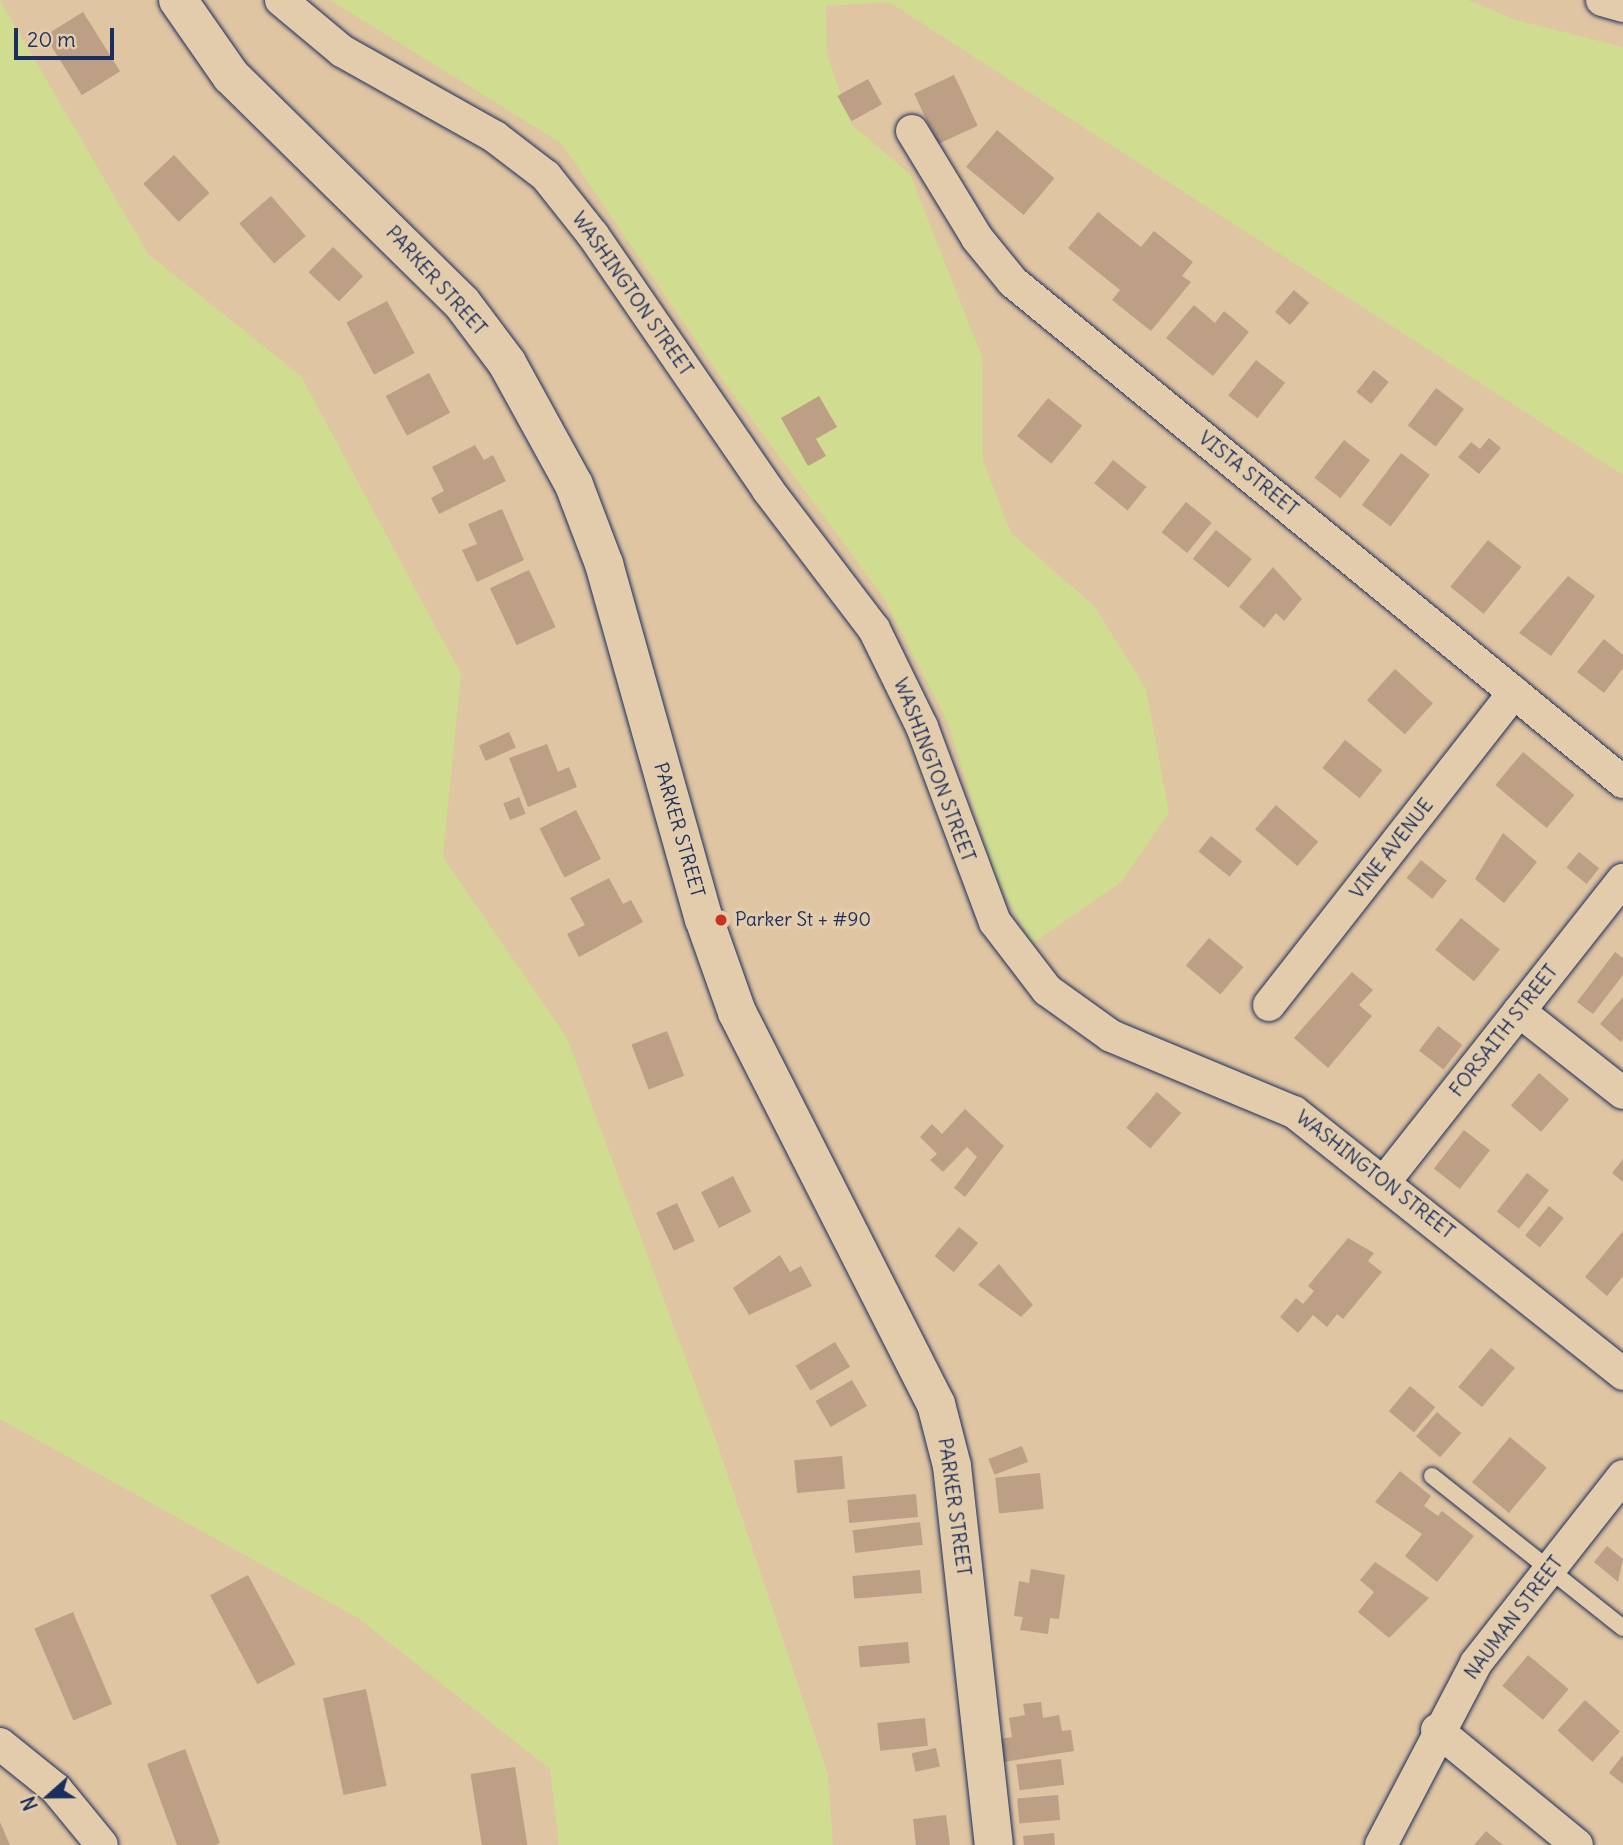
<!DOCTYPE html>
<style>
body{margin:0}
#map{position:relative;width:1623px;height:1845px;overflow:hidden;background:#e0c5a2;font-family:Delius,sans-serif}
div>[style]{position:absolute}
.green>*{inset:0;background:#d0dc8f}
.building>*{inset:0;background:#bc9f85;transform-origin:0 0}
.roads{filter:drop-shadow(0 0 2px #1b2f5e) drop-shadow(0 0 2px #1b2f5e)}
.lane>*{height:16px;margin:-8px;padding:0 8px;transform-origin:8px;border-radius:8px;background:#e2ccab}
.street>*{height:32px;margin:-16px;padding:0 16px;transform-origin:16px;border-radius:16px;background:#e2ccab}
.secondary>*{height:38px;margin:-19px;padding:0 19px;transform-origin:19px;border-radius:19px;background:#e2ccab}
.dots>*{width:19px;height:19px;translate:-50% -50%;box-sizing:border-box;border:4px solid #e2ccab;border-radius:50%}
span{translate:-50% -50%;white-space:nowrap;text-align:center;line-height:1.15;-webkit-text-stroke:7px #e2ccab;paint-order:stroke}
.street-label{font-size:19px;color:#1b2f5e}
.poi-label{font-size:19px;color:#1b2f5e}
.left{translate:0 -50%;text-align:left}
.north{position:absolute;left:14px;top:1761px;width:70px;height:70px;-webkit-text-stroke:5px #e2ccab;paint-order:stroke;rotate:249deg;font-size:19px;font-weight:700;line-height:28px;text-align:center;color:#1b2f5e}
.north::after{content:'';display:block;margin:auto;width:24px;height:32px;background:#1b2f5e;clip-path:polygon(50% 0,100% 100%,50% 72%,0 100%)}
.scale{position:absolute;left:14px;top:28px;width:100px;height:32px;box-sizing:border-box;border:4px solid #1b2f5e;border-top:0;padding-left:9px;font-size:21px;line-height:24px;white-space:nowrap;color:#1b2f5e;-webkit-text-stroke:5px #e2ccab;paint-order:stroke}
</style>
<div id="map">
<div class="green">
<div style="clip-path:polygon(0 0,148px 254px,301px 376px,461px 674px,443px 857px,567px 1038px,717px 1443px,828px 1775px,833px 1845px,559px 1845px,550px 1769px,358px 1618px,0 1419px)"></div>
<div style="clip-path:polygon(330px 0,1468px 0,1516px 20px,1623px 47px,1623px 475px,889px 2px,826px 6px,827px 54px,851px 124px,910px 174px,982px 357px,983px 461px,1011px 533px,1095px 607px,1146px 689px,1169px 813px,1121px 882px,1032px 944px,995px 874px,948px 723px,884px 598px,722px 379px,561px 143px)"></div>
</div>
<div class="building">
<div style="left:83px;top:12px;width:70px;height:45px;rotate:58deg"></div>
<div style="left:954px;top:75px;width:56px;height:44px;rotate:65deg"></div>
<div style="left:868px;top:79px;width:29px;height:35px;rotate:61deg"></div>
<div style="left:997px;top:130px;width:75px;height:48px;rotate:40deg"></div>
<div style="left:174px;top:155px;width:52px;height:42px;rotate:47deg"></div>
<div style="left:271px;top:196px;width:53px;height:42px;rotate:49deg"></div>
<div style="clip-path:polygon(1098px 212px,1141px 247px,1154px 231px,1193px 262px,1182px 276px,1191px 282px,1151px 331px,1112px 300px,1120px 290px,1068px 248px)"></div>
<div style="left:333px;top:247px;width:42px;height:35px;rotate:44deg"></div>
<div style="left:1294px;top:290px;width:20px;height:29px;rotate:41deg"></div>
<div style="left:387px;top:301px;width:59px;height:46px;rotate:62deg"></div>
<div style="clip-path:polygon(1194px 305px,1215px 323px,1224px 311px,1249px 332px,1213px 376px,1166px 338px)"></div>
<div style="left:1256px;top:360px;width:37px;height:45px;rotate:38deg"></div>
<div style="left:1374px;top:370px;width:19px;height:28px;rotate:39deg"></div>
<div style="left:429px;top:373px;width:45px;height:49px;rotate:62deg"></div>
<div style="left:1436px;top:388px;width:35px;height:47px;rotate:37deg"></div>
<div style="clip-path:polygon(819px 396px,837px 427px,816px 439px,826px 456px,808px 466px,781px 418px)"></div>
<div style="left:1048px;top:398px;width:44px;height:49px;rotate:39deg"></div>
<div style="clip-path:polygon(1489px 438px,1501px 448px,1479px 474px,1458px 457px,1471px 442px,1480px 449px)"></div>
<div style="left:1344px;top:440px;width:33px;height:48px;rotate:38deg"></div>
<div style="clip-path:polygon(475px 445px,484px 460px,493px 455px,506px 481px,439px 514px,431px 498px,444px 491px,432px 467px)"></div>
<div style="left:1401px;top:453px;width:36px;height:65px;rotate:37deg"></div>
<div style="left:1113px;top:460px;width:43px;height:30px;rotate:39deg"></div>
<div style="left:1186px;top:502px;width:33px;height:39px;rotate:39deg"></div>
<div style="clip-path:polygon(502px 509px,524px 560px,477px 582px,462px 550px,477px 544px,468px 524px)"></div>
<div style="left:1216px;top:530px;width:46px;height:37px;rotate:39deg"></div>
<div style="left:1488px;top:540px;width:43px;height:60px;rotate:39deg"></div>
<div style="clip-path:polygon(1273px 567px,1302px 599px,1284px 621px,1276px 613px,1264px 628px,1239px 607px)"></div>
<div style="left:529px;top:570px;width:63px;height:43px;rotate:65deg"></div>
<div style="clip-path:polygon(1568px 576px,1595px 596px,1551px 656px,1519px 633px)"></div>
<div style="clip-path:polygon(1604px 639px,1623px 655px,1623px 668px,1604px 693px,1577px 672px)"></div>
<div style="left:1395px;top:669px;width:51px;height:42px;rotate:42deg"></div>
<div style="left:509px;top:732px;width:17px;height:33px;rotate:66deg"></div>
<div style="left:1345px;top:740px;width:48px;height:36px;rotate:39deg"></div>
<div style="clip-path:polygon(547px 744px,558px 772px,569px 767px,577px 787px,528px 807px,509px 758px)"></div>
<div style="left:1523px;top:752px;width:67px;height:43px;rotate:40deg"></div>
<div style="left:519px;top:797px;width:18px;height:17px;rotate:68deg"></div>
<div style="left:1276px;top:805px;width:56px;height:32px;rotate:41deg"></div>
<div style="left:576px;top:810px;width:55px;height:41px;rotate:63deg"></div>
<div style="clip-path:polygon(1503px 833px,1537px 862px,1504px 903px,1475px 879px)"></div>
<div style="left:1211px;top:836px;width:40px;height:20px;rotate:39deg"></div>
<div style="left:1579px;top:852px;width:26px;height:20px;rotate:39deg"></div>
<div style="left:1421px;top:860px;width:33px;height:23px;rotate:39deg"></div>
<div style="clip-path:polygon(609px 878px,623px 904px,631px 900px,643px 922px,579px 957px,567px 934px,585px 925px,570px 898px)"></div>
<div style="left:1461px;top:918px;width:50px;height:41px;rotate:39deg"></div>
<div style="left:1209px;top:938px;width:45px;height:36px;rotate:40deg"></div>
<div style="clip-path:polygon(1615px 952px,1623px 958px,1623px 975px,1593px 1014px,1577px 1002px)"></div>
<div style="clip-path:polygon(1352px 972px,1373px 990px,1359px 1005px,1372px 1016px,1328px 1068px,1294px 1038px)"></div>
<div style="clip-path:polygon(1623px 997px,1623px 1039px,1621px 1042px,1600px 1024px)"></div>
<div style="left:1438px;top:1026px;width:31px;height:31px;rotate:38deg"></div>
<div style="left:667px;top:1031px;width:48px;height:38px;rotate:69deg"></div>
<div style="left:1539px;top:1073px;width:40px;height:43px;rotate:41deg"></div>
<div style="left:1157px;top:1092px;width:32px;height:47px;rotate:41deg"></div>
<div style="clip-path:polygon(965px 1109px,1004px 1146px,965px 1197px,954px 1188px,977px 1157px,967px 1147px,943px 1172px,930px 1160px,937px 1154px,920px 1137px,932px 1124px,942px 1134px)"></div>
<div style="left:1464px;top:1130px;width:33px;height:49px;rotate:38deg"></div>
<div style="clip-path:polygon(1623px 1159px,1623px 1182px,1612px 1173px)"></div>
<div style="left:1527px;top:1173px;width:28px;height:49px;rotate:38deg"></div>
<div style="left:733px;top:1176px;width:40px;height:36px;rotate:63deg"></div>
<div style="left:677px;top:1203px;width:42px;height:23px;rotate:65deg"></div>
<div style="left:1549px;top:1206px;width:19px;height:38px;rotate:39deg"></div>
<div style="left:959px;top:1227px;width:25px;height:38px;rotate:40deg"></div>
<div style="clip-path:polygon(1623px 1231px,1623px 1276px,1607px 1296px,1585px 1277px)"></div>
<div style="clip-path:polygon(1348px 1238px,1374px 1253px,1368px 1261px,1382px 1272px,1343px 1319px,1337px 1314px,1327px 1327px,1313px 1315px,1298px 1333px,1280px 1317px,1296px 1298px,1303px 1304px,1314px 1291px,1308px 1286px)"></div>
<div style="clip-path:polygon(780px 1255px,790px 1272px,801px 1266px,812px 1286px,749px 1315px,733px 1288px)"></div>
<div style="clip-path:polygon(999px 1264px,1033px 1305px,1021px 1317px,978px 1285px)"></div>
<div style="left:835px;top:1342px;width:29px;height:46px;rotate:59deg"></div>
<div style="left:1491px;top:1348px;width:31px;height:51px;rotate:40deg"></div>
<div style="left:852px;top:1380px;width:30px;height:42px;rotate:60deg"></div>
<div style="left:1410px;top:1386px;width:33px;height:33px;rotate:40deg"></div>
<div style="left:1437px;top:1412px;width:32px;height:32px;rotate:41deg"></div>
<div style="left:1510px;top:1437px;width:48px;height:59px;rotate:40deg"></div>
<div style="left:1022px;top:1446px;width:17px;height:36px;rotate:69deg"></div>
<div style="left:842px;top:1456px;width:33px;height:48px;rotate:85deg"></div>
<div style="clip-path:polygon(1400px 1471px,1431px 1496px,1424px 1506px,1438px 1516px,1442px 1511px,1474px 1536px,1437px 1582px,1405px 1556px,1422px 1534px,1375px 1502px)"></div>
<div style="left:1040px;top:1473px;width:36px;height:45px;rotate:84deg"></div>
<div style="left:916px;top:1494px;width:23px;height:69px;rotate:85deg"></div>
<div style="left:920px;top:1522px;width:23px;height:68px;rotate:83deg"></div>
<div style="clip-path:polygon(1607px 1546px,1623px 1559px,1618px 1582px,1594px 1562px)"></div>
<div style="clip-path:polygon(1375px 1562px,1429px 1598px,1389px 1638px,1358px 1612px,1374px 1592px,1360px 1580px)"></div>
<div style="clip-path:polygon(1031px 1569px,1065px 1575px,1059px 1619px,1050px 1618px,1048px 1634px,1020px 1630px,1023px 1617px,1014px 1616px,1019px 1581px,1029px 1583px)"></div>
<div style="left:920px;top:1570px;width:23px;height:68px;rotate:85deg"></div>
<div style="left:248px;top:1575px;width:101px;height:43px;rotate:62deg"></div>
<div style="left:73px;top:1612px;width:100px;height:42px;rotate:67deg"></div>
<div style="left:908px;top:1642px;width:21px;height:50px;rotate:85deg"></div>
<div style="left:1528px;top:1655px;width:53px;height:40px;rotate:40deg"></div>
<div style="left:366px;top:1689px;width:99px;height:44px;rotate:78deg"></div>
<div style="left:1585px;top:1700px;width:47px;height:41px;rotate:42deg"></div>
<div style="clip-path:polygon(1041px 1702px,1043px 1718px,1059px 1715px,1062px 1731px,1071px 1730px,1074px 1751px,1004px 1762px,1001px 1739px,1012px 1737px,1009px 1718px,1025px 1715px,1023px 1704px)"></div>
<div style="left:925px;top:1718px;width:28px;height:48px;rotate:84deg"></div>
<div style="left:936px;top:1748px;width:19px;height:25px;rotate:78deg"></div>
<div style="clip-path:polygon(185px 1749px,220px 1843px,216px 1845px,177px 1845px,147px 1764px)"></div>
<div style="clip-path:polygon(1623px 1755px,1623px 1784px,1609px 1773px)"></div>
<div style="left:1061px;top:1759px;width:26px;height:45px;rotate:83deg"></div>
<div style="left:515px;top:1767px;width:79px;height:45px;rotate:81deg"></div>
<div style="left:1058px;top:1795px;width:25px;height:41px;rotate:85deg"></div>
<div style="clip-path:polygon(946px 1815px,950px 1845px,916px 1845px,913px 1819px)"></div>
<div style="clip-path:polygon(0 1822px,10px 1845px,0 1845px)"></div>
<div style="clip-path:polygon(1486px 1831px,1503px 1845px,1474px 1845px)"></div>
<div style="clip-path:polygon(1054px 1833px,1055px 1845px,1024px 1845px,1023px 1836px)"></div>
</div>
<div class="roads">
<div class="lane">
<div style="left:1432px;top:1476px;width:244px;rotate:38.5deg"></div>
</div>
<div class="street">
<div style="left:281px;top:0;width:80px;rotate:39.9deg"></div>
<div style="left:342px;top:51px;width:176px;rotate:29.3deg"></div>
<div style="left:495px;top:137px;width:64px;rotate:37.4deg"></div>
<div style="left:546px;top:176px;width:75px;rotate:51.5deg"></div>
<div style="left:593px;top:235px;width:309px;rotate:55.5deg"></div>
<div style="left:768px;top:490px;width:175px;rotate:52.7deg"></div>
<div style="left:874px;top:629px;width:109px;rotate:63.9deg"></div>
<div style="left:922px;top:727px;width:208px;rotate:69.5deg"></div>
<div style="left:995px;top:922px;width:86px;rotate:52.6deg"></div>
<div style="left:1047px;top:990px;width:79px;rotate:35.7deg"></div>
<div style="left:1111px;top:1036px;width:198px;rotate:22.6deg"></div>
<div style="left:1294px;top:1112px;width:421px;rotate:38.5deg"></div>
<div style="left:1602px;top:0;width:22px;rotate:16deg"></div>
<div style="left:912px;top:131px;width:125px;rotate:58.7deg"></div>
<div style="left:977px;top:238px;width:57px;rotate:50.7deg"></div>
<div style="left:1013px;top:282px;width:789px;rotate:39.34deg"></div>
<div style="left:1269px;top:1005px;width:397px;rotate:-51.9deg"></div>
<div style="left:1519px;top:1011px;width:132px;rotate:38.3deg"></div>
<div style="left:1385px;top:1181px;width:384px;rotate:-51.7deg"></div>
<div style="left:1437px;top:1730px;width:181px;rotate:39.4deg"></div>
<div style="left:0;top:1744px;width:72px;rotate:38.8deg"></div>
<div style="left:56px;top:1789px;width:72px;rotate:50.6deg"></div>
<div style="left:1381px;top:1845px;width:205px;rotate:-62.4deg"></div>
<div style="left:1476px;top:1663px;width:238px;rotate:-51.8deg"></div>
</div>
<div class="secondary">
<div style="left:178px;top:0;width:93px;rotate:55.1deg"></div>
<div style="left:231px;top:76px;width:324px;rotate:44.5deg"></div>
<div style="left:462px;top:303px;width:75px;rotate:53.1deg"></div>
<div style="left:507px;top:363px;width:139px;rotate:61.2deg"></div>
<div style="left:574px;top:485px;width:85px;rotate:69.2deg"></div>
<div style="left:604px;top:564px;width:369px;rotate:74.3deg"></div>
<div style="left:704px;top:919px;width:99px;rotate:70.5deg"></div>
<div style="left:737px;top:1012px;width:440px;rotate:63.1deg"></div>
<div style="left:936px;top:1404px;width:64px;rotate:75.5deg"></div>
<div style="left:952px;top:1466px;width:381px;rotate:83.7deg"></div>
</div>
</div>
<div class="dots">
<div style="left:721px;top:920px;background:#c8321e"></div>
</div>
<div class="street-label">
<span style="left:436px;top:281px;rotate:48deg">PARKER STREET</span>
<span style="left:632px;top:294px;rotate:55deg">WASHINGTON STREET</span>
<span style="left:1248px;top:474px;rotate:39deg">VISTA STREET</span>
<span style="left:934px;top:770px;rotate:69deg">WASHINGTON STREET</span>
<span style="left:679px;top:830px;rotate:74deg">PARKER STREET</span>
<span style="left:1392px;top:849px;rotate:-52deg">VINE AVENUE</span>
<span style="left:1504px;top:1031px;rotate:-52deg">FORSAITH STREET</span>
<span style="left:1375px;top:1175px;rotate:38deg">WASHINGTON STREET</span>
<span style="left:954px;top:1507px;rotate:82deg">PARKER STREET</span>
<span style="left:1514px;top:1618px;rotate:-53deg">NAUMAN STREET</span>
</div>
<div class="poi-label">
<span class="left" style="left:735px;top:920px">Parker St + #90</span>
</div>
<div class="north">N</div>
<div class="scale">20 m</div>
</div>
